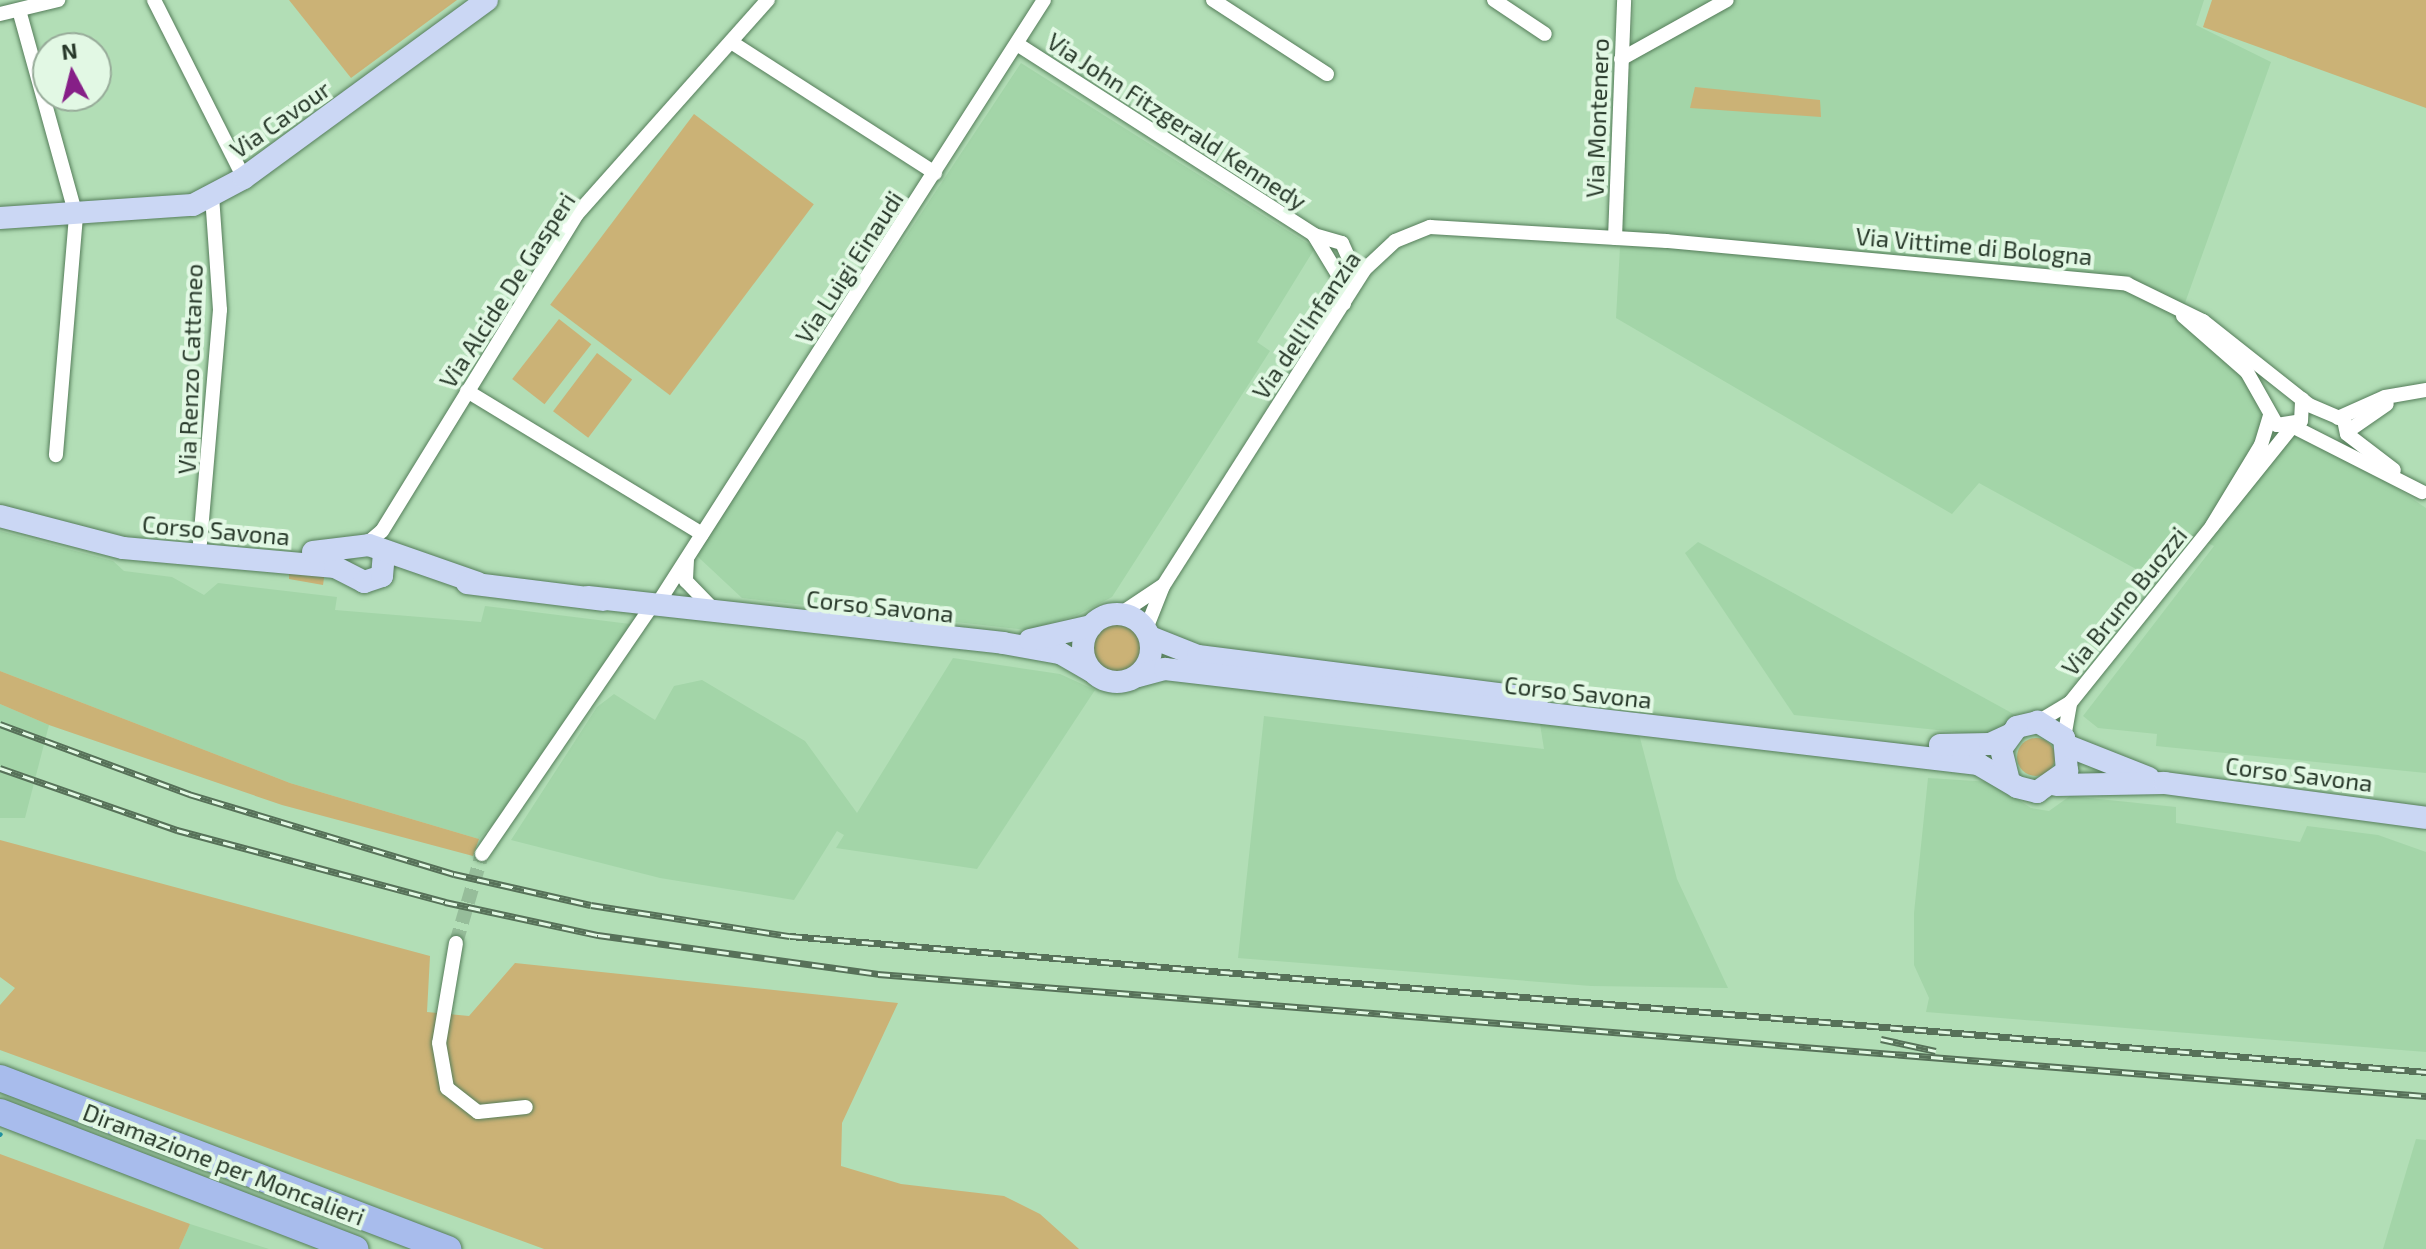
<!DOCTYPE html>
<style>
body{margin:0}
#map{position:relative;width:2426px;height:1249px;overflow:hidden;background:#b2deb6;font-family:"Exo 2",sans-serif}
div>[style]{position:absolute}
.built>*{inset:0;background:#a3d5a8}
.green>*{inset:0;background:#cbb276;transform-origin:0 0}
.round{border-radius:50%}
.stream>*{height:4px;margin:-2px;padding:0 2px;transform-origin:2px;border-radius:2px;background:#2392a0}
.street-tunnel>*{height:14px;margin-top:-7px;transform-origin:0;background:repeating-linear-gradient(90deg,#96bd9a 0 14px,transparent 0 21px)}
.roads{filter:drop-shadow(0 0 2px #557d5a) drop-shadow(0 0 2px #557d5a)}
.street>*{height:14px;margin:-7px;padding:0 7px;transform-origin:7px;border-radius:7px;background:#fff}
.primary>*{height:22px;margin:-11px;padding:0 11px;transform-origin:11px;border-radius:11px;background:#cbd7f4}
.primary>.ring{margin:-11px;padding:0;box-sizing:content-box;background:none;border:22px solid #cbd7f4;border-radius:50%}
.highway>*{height:26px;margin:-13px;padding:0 13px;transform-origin:13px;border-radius:13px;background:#a8bcec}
.rail>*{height:7px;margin-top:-3.5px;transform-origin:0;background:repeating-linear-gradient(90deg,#e2f8e4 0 12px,#577159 0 24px);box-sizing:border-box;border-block:2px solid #577159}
span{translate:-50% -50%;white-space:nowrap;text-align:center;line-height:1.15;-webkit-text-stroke:8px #e2f8e4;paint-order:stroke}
.street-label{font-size:24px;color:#273829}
.north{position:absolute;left:32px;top:32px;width:80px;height:80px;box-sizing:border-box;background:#e2f8e4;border:2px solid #97ab99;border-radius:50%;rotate:353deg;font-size:22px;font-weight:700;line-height:32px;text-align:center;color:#273829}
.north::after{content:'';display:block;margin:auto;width:28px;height:36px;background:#861f87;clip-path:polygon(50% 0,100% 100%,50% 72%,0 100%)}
</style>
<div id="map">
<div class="built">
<div style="clip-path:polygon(1634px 0,2204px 0,2196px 25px,2271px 62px,2185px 303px,2247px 383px,2263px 418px,2356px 461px,2426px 508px,2426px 773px,2156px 746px,2157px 734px,2098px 728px,2083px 716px,2214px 546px,2193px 536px,2156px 580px,1979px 483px,1952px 514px,1616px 318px)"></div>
<div style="clip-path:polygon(1021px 63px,1315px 248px,1257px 342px,1270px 351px,1112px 597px,1077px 615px,1027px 630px,742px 598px,695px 554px)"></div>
<div style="clip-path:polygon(0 531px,113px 561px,124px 571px,172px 577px,204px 595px,218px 583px,337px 597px,335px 610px,481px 622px,485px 606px,630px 624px,524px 791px,479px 839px,290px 783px,0 671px)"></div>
<div style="clip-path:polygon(1698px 542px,1786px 589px,2019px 717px,1985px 735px,1794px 715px,1685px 553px)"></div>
<div style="clip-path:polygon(953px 658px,1060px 674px,1095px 690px,977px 869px,836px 848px,844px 835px,837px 831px,794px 900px,660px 878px,511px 840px,597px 707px,614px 694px,655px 720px,674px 686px,702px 680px,805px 741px,857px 813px)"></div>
<div style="clip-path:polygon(0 704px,49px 725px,25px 818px,0 818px)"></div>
<div style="clip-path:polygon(1264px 716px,1544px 749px,1540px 724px,1639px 734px,1677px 879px,1728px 988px,1591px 986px,1238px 958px)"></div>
<div style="clip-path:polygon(1928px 778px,1991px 782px,2031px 808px,2049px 811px,2070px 796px,2176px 807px,2176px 823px,2300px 842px,2307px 826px,2378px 835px,2426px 852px,2426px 1052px,1926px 1012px,1929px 998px,1914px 965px,1914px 913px)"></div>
<div style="clip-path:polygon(2416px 1139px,2426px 1140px,2426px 1249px,2383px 1249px)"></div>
<div style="clip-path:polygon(190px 1224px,269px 1249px,179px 1249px)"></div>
</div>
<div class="green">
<div style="clip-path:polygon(289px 0,457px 0,351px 78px)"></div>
<div style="clip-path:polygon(2212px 0,2426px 0,2426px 108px,2203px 27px)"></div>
<div style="clip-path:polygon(1695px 87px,1820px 100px,1821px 117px,1690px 108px)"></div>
<div style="left:694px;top:114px;width:150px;height:239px;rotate:37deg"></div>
<div style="left:559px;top:319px;width:41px;height:76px;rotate:38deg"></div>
<div style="left:597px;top:353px;width:44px;height:73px;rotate:37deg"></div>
<div style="clip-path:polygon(325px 571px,323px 585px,289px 579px,289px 574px)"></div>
<div class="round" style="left:1092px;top:622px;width:50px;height:50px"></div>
<div style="clip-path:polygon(0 671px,290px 783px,479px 839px,473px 856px,282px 805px,49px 725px,0 704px)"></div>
<div class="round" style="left:2017px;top:738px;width:38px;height:38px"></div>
<div style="clip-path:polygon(0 840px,430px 956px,427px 1012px,469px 1016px,515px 963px,898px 1003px,842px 1123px,841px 1166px,901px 1184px,1004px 1196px,1040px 1214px,1079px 1249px,544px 1249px,0 1050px,0 1005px,15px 988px,0 977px)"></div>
<div style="clip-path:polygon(0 1154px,190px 1224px,179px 1249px,0 1249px)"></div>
</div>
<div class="stream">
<div style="left:0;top:1135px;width:1px;rotate:-45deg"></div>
</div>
<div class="street-tunnel">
<div style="left:456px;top:943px;width:93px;rotate:-73.7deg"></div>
</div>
<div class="roads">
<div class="street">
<div style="left:154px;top:0;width:199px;rotate:63.2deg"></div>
<div style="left:1213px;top:0;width:136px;rotate:33deg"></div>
<div style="left:1494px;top:0;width:61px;rotate:33.7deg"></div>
<div style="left:19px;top:10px;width:214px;rotate:74.5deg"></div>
<div style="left:76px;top:216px;width:240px;rotate:94.8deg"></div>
<div style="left:0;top:14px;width:60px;rotate:-13.6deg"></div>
<div style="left:734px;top:44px;width:239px;rotate:32.7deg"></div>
<div style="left:1017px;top:44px;width:353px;rotate:32.7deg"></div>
<div style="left:1314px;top:235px;width:50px;rotate:58.8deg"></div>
<div style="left:1340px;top:278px;width:26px;rotate:81deg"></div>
<div style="left:1621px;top:59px;width:121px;rotate:-29.1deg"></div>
<div style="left:1314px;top:235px;width:29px;rotate:16deg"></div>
<div style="left:1342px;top:243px;width:39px;rotate:66deg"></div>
<div style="left:1615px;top:238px;width:238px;rotate:-87.8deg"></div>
<div style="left:2183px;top:316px;width:85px;rotate:41.2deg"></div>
<div style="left:2247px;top:372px;width:61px;rotate:60.5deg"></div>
<div style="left:2277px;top:425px;width:24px;rotate:-9deg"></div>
<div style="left:2301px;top:421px;width:22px;rotate:-87deg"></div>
<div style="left:467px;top:391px;width:275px;rotate:31.3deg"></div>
<div style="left:2338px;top:418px;width:51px;rotate:-24.1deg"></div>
<div style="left:2385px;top:397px;width:42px;rotate:-9.7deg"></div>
<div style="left:2294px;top:427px;width:144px;rotate:26.9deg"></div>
<div style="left:2348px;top:431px;width:47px;rotate:-34.7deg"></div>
<div style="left:2347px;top:434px;width:59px;rotate:37.5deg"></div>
<div style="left:2212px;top:526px;width:95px;rotate:-58.8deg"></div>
<div style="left:2261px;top:445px;width:31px;rotate:-73deg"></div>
<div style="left:200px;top:543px;width:234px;rotate:-85.1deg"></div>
<div style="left:220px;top:310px;width:114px;rotate:-94deg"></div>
<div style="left:364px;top:546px;width:23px;rotate:-40deg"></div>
<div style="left:382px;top:531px;width:372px;rotate:-58.4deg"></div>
<div style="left:577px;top:214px;width:287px;rotate:-48.3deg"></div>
<div style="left:687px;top:560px;width:21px;rotate:93deg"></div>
<div style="left:686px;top:581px;width:36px;rotate:46deg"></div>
<div style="left:660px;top:600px;width:712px;rotate:-57.38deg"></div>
<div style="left:1120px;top:614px;width:50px;rotate:-33.7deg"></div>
<div style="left:1146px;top:629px;width:46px;rotate:-68.4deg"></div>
<div style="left:1163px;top:586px;width:375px;rotate:-57.5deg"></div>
<div style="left:1364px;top:270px;width:42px;rotate:-43.1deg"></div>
<div style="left:1395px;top:241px;width:38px;rotate:-22deg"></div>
<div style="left:1430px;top:227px;width:237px;rotate:3.4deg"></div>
<div style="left:1667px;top:241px;width:462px;rotate:5.3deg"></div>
<div style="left:2127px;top:284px;width:85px;rotate:26deg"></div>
<div style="left:2203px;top:321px;width:135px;rotate:38.4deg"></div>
<div style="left:2309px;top:405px;width:38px;rotate:23deg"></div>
<div style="left:2344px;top:420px;width:14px;rotate:78deg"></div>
<div style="left:2038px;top:722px;width:37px;rotate:-31deg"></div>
<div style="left:2070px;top:703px;width:354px;rotate:-51.2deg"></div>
<div style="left:2064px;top:738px;width:36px;rotate:-80deg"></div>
<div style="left:482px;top:854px;width:297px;rotate:-55.6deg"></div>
<div style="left:456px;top:943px;width:101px;rotate:99.6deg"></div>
<div style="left:439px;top:1043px;width:46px;rotate:79.9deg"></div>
<div style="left:447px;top:1088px;width:39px;rotate:38deg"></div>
<div style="left:478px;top:1112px;width:48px;rotate:-5.9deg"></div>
</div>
<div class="primary">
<div style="left:0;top:218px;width:193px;rotate:-3.9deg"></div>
<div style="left:193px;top:205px;width:58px;rotate:-27.9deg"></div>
<div style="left:244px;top:178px;width:301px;rotate:-36.2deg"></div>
<div style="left:0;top:516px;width:127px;rotate:14.6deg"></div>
<div style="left:123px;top:548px;width:213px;rotate:5.1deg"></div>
<div style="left:335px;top:567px;width:33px;rotate:27deg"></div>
<div style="left:364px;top:582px;width:19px;rotate:-18deg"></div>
<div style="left:382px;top:576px;width:21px;rotate:-85deg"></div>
<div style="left:313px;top:552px;width:56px;rotate:-7.1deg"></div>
<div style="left:369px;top:545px;width:115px;rotate:19.2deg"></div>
<div style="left:467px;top:583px;width:137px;rotate:7.1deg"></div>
<div style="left:588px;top:597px;width:418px;rotate:6.3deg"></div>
<div style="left:1003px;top:643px;width:58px;rotate:10deg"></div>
<div style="left:1060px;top:653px;width:36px;rotate:30deg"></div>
<div class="ring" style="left:1083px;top:614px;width:46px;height:46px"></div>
<div style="left:1150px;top:637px;width:52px;rotate:21.6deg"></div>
<div style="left:1198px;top:656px;width:342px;rotate:7.2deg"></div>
<div style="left:1030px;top:640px;width:63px;rotate:-12.9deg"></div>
<div style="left:1138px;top:676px;width:28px;rotate:-15deg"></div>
<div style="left:1165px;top:669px;width:819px;rotate:6.66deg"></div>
<div style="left:1978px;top:764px;width:45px;rotate:30.5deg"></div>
<div style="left:2017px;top:787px;width:21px;rotate:14deg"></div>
<div style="left:2037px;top:792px;width:37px;rotate:-35deg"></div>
<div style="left:2067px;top:771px;width:33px;rotate:-95deg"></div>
<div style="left:2064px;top:738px;width:31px;rotate:-148deg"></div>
<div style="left:2038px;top:722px;width:22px;rotate:167deg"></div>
<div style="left:2017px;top:727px;width:27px;rotate:126deg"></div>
<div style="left:2001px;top:749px;width:32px;rotate:76deg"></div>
<div style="left:1940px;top:745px;width:50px;rotate:-1.1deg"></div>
<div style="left:1990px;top:744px;width:21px;rotate:-25deg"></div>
<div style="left:2068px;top:746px;width:87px;rotate:21.6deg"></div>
<div style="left:2056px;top:785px;width:109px;rotate:-1.1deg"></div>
<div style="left:2165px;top:783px;width:263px;rotate:7.6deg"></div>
</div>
<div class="highway">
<div style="left:0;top:1078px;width:480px;rotate:20.9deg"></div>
<div style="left:0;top:1112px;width:381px;rotate:21.1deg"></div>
</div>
</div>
<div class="rail">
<div style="left:0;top:724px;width:202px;rotate:20.3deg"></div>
<div style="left:189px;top:794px;width:277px;rotate:16.8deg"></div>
<div style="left:454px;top:874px;width:140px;rotate:12.8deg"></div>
<div style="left:591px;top:905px;width:201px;rotate:8.9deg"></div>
<div style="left:790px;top:936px;width:1642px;rotate:4.75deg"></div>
<div style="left:0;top:768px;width:188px;rotate:19.3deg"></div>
<div style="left:177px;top:830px;width:278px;rotate:15deg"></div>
<div style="left:445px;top:902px;width:157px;rotate:12.2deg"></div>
<div style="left:598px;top:935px;width:283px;rotate:7.9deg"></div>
<div style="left:878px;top:974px;width:1553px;rotate:4.51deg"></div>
<div style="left:1881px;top:1039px;width:56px;rotate:12.3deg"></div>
</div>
<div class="street-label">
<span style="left:1597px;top:118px;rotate:-88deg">Via Montenero</span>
<span style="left:280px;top:119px;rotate:-35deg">Via Cavour</span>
<span style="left:1177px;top:121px;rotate:33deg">Via John Fitzgerald Kennedy</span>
<span style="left:1974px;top:246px;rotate:5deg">Via Vittime di Bologna</span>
<span style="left:849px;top:267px;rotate:-57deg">Via Luigi Einaudi</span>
<span style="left:507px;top:290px;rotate:-57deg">Via Alcide De Gasperi</span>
<span style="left:1306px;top:325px;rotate:-56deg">Via dell'Infanzia</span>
<span style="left:190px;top:369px;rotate:-88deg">Via Renzo Cattaneo</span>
<span style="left:216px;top:530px;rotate:5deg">Corso Savona</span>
<span style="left:2124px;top:601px;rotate:-51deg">Via Bruno Buozzi</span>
<span style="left:880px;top:606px;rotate:6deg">Corso Savona</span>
<span style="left:1578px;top:692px;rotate:6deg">Corso Savona</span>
<span style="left:2299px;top:774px;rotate:7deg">Corso Savona</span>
<span style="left:224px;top:1164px;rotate:21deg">Diramazione per Moncalieri</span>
</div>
<div class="north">N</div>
</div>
